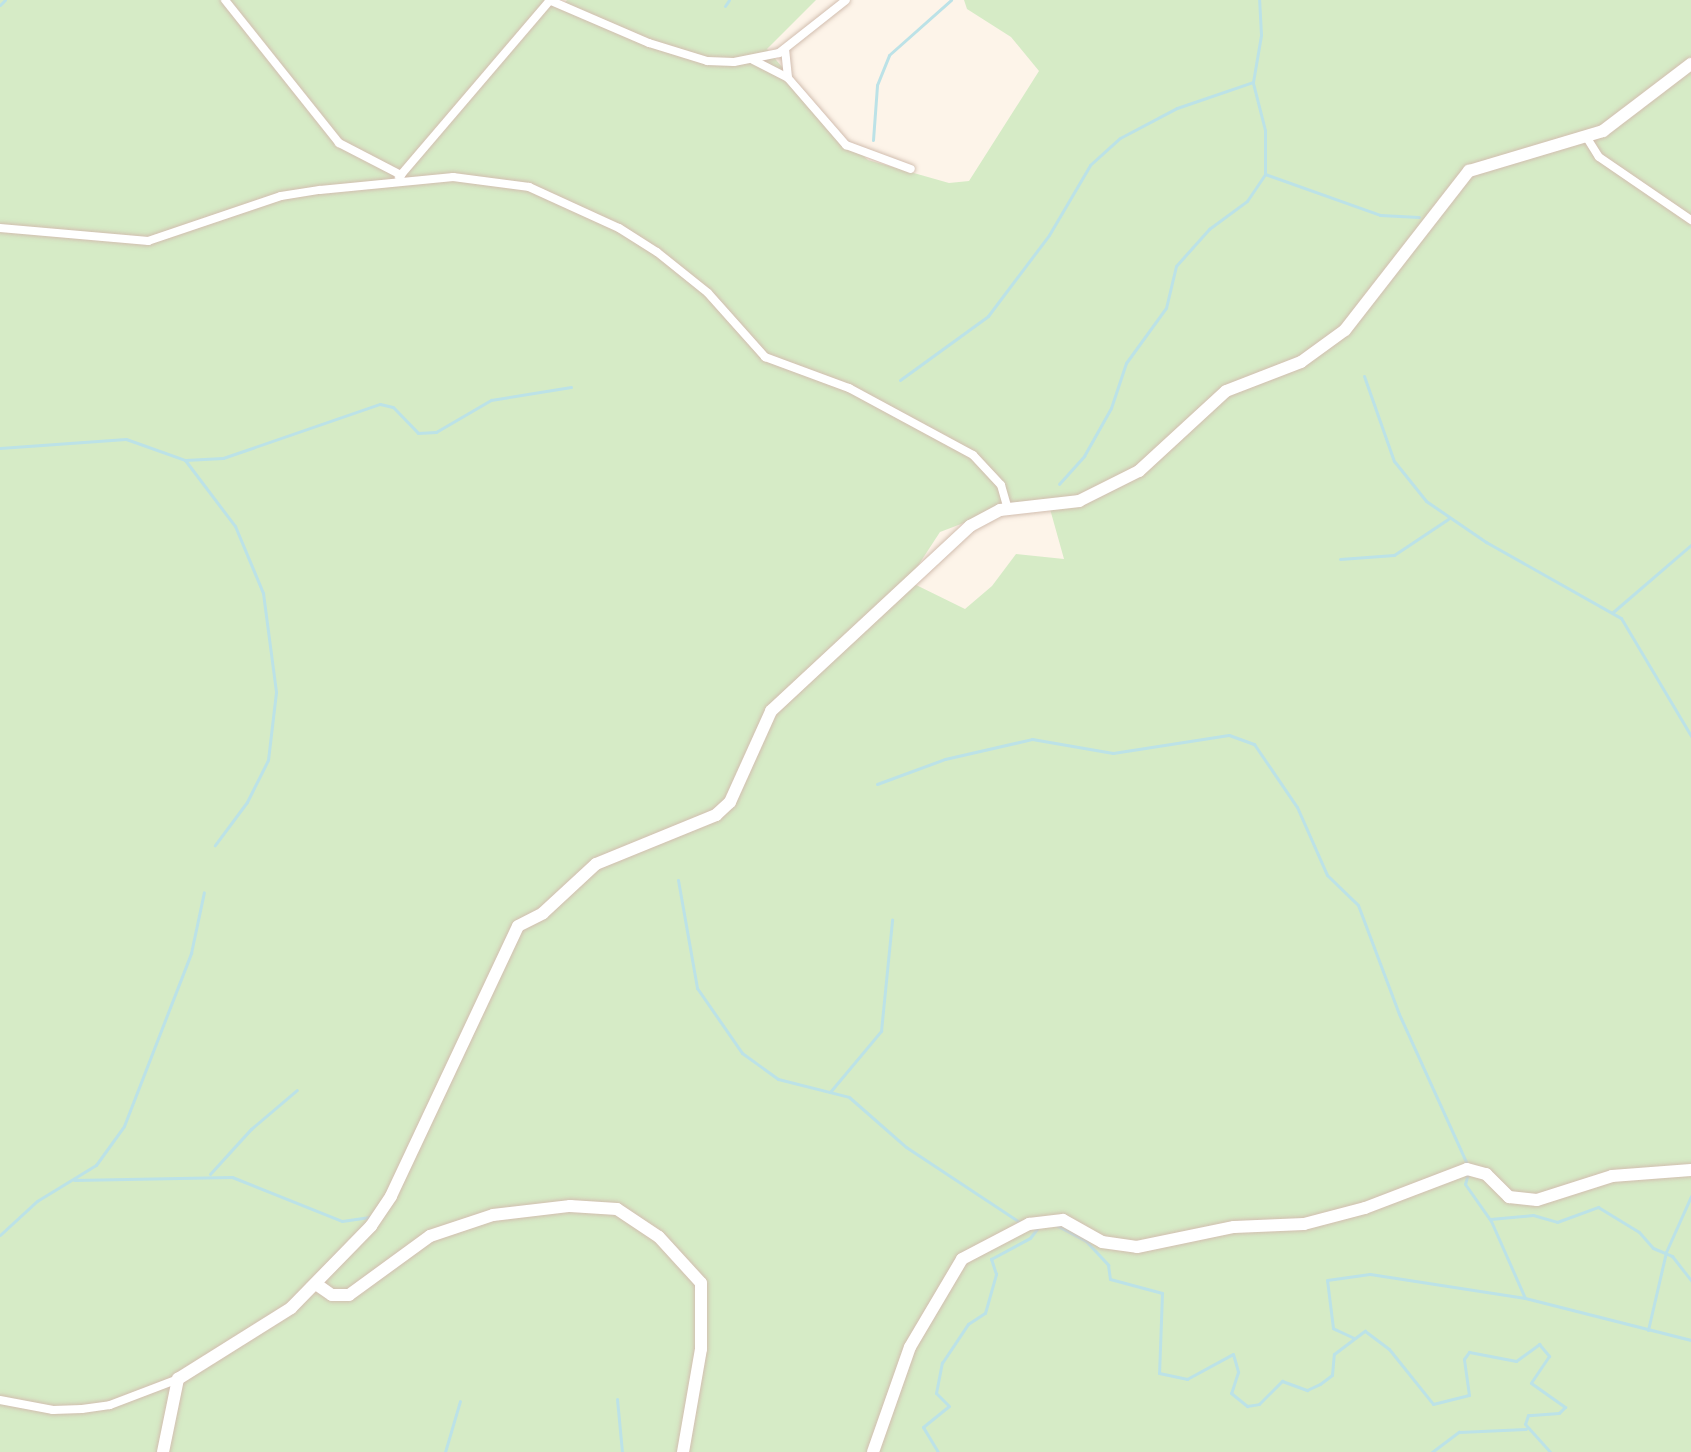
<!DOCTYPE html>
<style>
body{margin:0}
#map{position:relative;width:1691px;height:1452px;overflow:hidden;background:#fdf4e9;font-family:Poppins,sans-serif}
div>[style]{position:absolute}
.green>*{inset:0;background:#d6ebc6}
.stream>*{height:3px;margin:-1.5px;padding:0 1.5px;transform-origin:1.5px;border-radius:1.5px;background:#bce2e7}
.roads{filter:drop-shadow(0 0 2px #d2beb0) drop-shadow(0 0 2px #d2beb0)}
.street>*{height:8px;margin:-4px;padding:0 4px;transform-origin:4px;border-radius:4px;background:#fff}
.secondary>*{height:12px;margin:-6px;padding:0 6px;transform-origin:6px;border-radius:6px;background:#fff}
span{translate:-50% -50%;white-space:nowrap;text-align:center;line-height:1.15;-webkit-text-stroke:4.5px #fff8ef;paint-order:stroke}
</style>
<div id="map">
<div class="green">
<div style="clip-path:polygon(evenodd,0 0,560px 0,562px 6px,567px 0,816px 0,767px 49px,836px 132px,868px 160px,949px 183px,969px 181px,1039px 71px,1011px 37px,967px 9px,964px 0,1691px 0,1691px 1452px,0 1452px,0 0,1011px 505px,1050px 509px,1064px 559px,1016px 554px,992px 586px,965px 609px,908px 581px,940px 532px,1011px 505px)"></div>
</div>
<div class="stream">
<div style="left:0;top:5px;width:7px;rotate:-45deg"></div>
<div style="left:725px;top:6px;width:7px;rotate:-56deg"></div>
<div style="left:873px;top:140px;width:55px;rotate:-85.8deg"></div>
<div style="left:877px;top:85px;width:32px;rotate:-68deg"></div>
<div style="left:889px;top:55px;width:83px;rotate:-41.6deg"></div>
<div style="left:1265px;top:174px;width:122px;rotate:19.6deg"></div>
<div style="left:1380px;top:215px;width:39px;rotate:3deg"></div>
<div style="left:1364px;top:376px;width:90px;rotate:70.6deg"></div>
<div style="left:1394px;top:461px;width:51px;rotate:51.3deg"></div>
<div style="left:1426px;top:501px;width:73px;rotate:34.3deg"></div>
<div style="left:1486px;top:542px;width:155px;rotate:29.4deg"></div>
<div style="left:1621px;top:618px;width:137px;rotate:59.3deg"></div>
<div style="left:900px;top:380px;width:109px;rotate:-36deg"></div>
<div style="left:988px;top:316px;width:101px;rotate:-53deg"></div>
<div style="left:1049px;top:235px;width:81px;rotate:-59.6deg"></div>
<div style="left:1090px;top:165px;width:40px;rotate:-42deg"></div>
<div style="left:1120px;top:138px;width:64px;rotate:-27.8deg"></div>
<div style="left:1177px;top:108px;width:80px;rotate:-18.9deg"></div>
<div style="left:1253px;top:82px;width:48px;rotate:-80.3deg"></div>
<div style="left:1261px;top:35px;width:35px;rotate:-93deg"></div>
<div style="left:0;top:448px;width:126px;rotate:-4.1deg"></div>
<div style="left:126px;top:439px;width:63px;rotate:19.6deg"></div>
<div style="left:185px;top:460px;width:38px;rotate:-3deg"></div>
<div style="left:223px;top:458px;width:166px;rotate:-19deg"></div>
<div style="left:380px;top:404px;width:13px;rotate:13deg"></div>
<div style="left:393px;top:407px;width:36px;rotate:46deg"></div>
<div style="left:418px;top:433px;width:18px;rotate:-3deg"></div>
<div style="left:436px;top:432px;width:64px;rotate:-30.2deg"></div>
<div style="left:491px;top:400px;width:81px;rotate:-9.2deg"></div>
<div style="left:185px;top:460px;width:83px;rotate:52.9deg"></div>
<div style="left:235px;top:526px;width:73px;rotate:67.3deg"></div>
<div style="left:263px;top:593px;width:100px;rotate:82.5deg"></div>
<div style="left:276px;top:692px;width:68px;rotate:96.7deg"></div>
<div style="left:268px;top:760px;width:47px;rotate:116.6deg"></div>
<div style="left:247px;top:802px;width:54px;rotate:126.7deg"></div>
<div style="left:1059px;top:484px;width:38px;rotate:-48deg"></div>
<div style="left:1084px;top:456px;width:55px;rotate:-60.6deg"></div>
<div style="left:1111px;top:408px;width:47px;rotate:-71.6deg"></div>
<div style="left:1126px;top:363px;width:68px;rotate:-54deg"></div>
<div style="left:1166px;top:308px;width:43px;rotate:-76.6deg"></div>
<div style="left:1176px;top:266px;width:50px;rotate:-48.3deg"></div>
<div style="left:1209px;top:229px;width:47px;rotate:-36.4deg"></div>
<div style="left:1247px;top:201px;width:32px;rotate:-56deg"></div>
<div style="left:1265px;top:174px;width:44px;rotate:-90deg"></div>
<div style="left:1265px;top:130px;width:49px;rotate:-104.3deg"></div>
<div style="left:1340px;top:559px;width:54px;rotate:-4.2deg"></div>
<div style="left:1394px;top:555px;width:65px;rotate:-33.7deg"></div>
<div style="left:1613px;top:612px;width:103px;rotate:-40.7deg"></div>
<div style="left:877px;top:784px;width:72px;rotate:-20.2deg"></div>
<div style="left:945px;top:759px;width:89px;rotate:-12.9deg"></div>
<div style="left:1032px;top:739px;width:82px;rotate:9.8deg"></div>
<div style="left:1113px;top:753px;width:117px;rotate:-8.8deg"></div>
<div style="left:1229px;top:735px;width:27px;rotate:20deg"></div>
<div style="left:1254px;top:744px;width:76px;rotate:55.7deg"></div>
<div style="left:1297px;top:807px;width:74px;rotate:66.2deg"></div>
<div style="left:1327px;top:875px;width:43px;rotate:44.1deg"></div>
<div style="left:1358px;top:905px;width:116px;rotate:69.4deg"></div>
<div style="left:1399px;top:1014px;width:167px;rotate:65.6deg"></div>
<div style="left:678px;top:880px;width:110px;rotate:80deg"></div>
<div style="left:697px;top:988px;width:79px;rotate:55.3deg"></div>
<div style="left:742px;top:1053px;width:44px;rotate:35.8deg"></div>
<div style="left:778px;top:1079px;width:73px;rotate:14.2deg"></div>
<div style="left:849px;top:1097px;width:76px;rotate:41.3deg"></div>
<div style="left:906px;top:1147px;width:138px;rotate:33.5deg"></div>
<div style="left:830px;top:1092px;width:80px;rotate:-50.1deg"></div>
<div style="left:881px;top:1031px;width:112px;rotate:-84.3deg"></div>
<div style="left:1468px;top:1173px;width:11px;rotate:105deg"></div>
<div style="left:1465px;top:1184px;width:45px;rotate:54.9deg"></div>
<div style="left:1491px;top:1221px;width:84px;rotate:66.2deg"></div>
<div style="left:210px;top:1174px;width:61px;rotate:-47.7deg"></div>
<div style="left:251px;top:1129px;width:60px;rotate:-40.3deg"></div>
<div style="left:74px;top:1180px;width:158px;rotate:-1.1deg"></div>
<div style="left:232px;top:1177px;width:118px;rotate:21.8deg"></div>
<div style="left:342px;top:1221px;width:28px;rotate:-8deg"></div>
<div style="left:1490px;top:1219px;width:43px;rotate:-5.3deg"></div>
<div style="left:1533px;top:1215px;width:25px;rotate:16deg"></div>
<div style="left:1557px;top:1222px;width:44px;rotate:-20.1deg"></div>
<div style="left:1598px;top:1207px;width:48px;rotate:31.4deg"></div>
<div style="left:1639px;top:1232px;width:21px;rotate:49deg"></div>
<div style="left:1653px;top:1248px;width:21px;rotate:23deg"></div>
<div style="left:1672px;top:1256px;width:31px;rotate:52deg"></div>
<div style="left:1056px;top:1225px;width:34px;rotate:28deg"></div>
<div style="left:1086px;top:1241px;width:33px;rotate:47deg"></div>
<div style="left:1108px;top:1265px;width:14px;rotate:82deg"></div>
<div style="left:1110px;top:1279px;width:54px;rotate:15.1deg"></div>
<div style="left:1162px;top:1293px;width:80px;rotate:92.1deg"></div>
<div style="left:1159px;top:1373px;width:29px;rotate:12deg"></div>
<div style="left:1187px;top:1379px;width:52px;rotate:-28.5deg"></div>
<div style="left:1233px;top:1354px;width:19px;rotate:74deg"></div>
<div style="left:1238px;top:1372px;width:22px;rotate:108deg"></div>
<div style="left:1231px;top:1393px;width:21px;rotate:39deg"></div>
<div style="left:1247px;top:1406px;width:12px;rotate:-9deg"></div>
<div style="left:1259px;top:1404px;width:33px;rotate:-45deg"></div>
<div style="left:1282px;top:1381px;width:27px;rotate:20deg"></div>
<div style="left:1307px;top:1390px;width:14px;rotate:-25deg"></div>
<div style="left:1320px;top:1384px;width:15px;rotate:-37deg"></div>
<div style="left:1332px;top:1375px;width:21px;rotate:-85deg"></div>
<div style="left:1334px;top:1354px;width:39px;rotate:-37deg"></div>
<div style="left:1365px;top:1331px;width:30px;rotate:37deg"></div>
<div style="left:1389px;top:1349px;width:70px;rotate:51.3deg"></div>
<div style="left:1433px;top:1404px;width:37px;rotate:-14deg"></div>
<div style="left:1469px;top:1395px;width:36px;rotate:-98deg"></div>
<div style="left:1464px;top:1359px;width:9px;rotate:-54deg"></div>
<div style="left:1469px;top:1352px;width:48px;rotate:10.8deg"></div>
<div style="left:1516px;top:1361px;width:29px;rotate:-36deg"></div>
<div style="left:1539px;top:1344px;width:16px;rotate:50deg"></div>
<div style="left:1549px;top:1356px;width:32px;rotate:124deg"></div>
<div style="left:1531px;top:1383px;width:42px;rotate:35.2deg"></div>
<div style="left:1565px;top:1407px;width:8px;rotate:135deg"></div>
<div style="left:1559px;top:1413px;width:31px;rotate:176deg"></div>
<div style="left:1528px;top:1415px;width:9px;rotate:108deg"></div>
<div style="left:1525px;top:1424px;width:38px;rotate:48deg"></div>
<div style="left:0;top:1235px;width:50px;rotate:-42.6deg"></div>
<div style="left:37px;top:1201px;width:69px;rotate:-31.4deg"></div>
<div style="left:96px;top:1165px;width:48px;rotate:-54.3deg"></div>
<div style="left:124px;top:1126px;width:186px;rotate:-68.8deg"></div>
<div style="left:191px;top:953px;width:62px;rotate:-78deg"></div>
<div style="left:1666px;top:1252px;width:61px;rotate:-65.9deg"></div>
<div style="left:1648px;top:1330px;width:80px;rotate:-77deg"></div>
<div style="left:1354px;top:1338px;width:23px;rotate:-155deg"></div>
<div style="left:1333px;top:1328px;width:48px;rotate:-97.1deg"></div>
<div style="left:1327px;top:1280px;width:43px;rotate:-7.9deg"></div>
<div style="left:1370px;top:1274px;width:157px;rotate:8.8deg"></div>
<div style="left:1525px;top:1298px;width:171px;rotate:14.2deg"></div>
<div style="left:617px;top:1399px;width:53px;rotate:84.6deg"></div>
<div style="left:445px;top:1452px;width:53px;rotate:-73.6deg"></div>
<div style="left:938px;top:1452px;width:29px;rotate:-121deg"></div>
<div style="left:923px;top:1427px;width:33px;rotate:-39deg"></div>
<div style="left:949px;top:1406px;width:18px;rotate:-135deg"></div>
<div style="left:936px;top:1393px;width:31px;rotate:-79deg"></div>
<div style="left:942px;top:1363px;width:47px;rotate:-56.3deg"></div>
<div style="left:968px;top:1324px;width:20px;rotate:-33deg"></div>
<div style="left:985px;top:1313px;width:41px;rotate:-74.2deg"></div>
<div style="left:996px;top:1274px;width:16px;rotate:-108deg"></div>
<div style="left:991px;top:1259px;width:44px;rotate:-28.3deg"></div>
<div style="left:1030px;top:1238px;width:15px;rotate:-53deg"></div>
<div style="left:1432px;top:1452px;width:34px;rotate:-37deg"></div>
<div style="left:1459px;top:1432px;width:67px;rotate:-2.6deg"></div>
</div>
<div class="roads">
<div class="street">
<div style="left:225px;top:0;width:183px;rotate:51.4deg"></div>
<div style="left:339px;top:143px;width:70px;rotate:27.3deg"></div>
<div style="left:549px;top:0;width:109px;rotate:23.3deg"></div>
<div style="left:649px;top:43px;width:61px;rotate:17.2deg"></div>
<div style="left:707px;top:61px;width:27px;rotate:2deg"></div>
<div style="left:734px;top:62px;width:46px;rotate:-11.3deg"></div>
<div style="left:779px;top:53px;width:85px;rotate:-38.3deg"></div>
<div style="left:785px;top:49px;width:29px;rotate:84deg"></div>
<div style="left:753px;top:60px;width:39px;rotate:27deg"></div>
<div style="left:788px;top:78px;width:89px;rotate:49.1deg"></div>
<div style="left:846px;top:145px;width:69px;rotate:20.3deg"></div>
<div style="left:1587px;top:138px;width:22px;rotate:58deg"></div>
<div style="left:1599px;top:157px;width:112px;rotate:34.4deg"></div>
<div style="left:399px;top:177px;width:233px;rotate:-49.5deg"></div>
<div style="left:0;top:228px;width:149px;rotate:5deg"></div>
<div style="left:148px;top:241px;width:140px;rotate:-18.7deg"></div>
<div style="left:281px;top:196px;width:39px;rotate:-9deg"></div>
<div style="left:320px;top:190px;width:134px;rotate:-5.6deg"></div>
<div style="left:453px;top:177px;width:77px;rotate:7.5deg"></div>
<div style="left:529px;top:187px;width:99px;rotate:24.5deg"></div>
<div style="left:619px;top:228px;width:45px;rotate:32.3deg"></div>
<div style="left:657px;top:252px;width:65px;rotate:38.8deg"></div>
<div style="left:708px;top:293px;width:86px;rotate:48.3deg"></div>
<div style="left:765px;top:357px;width:90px;rotate:20.3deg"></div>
<div style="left:849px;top:388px;width:141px;rotate:28.4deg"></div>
<div style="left:973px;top:455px;width:41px;rotate:47deg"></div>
<div style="left:1001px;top:485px;width:25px;rotate:74deg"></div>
<div style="left:0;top:1400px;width:54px;rotate:10.7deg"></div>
<div style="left:53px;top:1410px;width:29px;rotate:-2deg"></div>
<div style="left:82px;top:1409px;width:28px;rotate:-8deg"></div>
<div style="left:110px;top:1405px;width:73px;rotate:-20.9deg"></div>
</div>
<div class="secondary">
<div style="left:316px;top:1284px;width:19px;rotate:35deg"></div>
<div style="left:332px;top:1295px;width:17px"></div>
<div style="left:349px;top:1295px;width:100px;rotate:-36.1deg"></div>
<div style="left:430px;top:1236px;width:66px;rotate:-18.4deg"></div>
<div style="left:493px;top:1215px;width:78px;rotate:-6.7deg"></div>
<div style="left:570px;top:1206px;width:47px;rotate:3.7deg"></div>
<div style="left:617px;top:1209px;width:50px;rotate:33.7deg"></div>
<div style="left:659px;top:1237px;width:62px;rotate:47.6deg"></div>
<div style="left:701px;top:1283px;width:66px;rotate:90deg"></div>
<div style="left:701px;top:1349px;width:105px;rotate:99.9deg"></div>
<div style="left:163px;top:1452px;width:75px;rotate:-78.4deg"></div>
<div style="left:178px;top:1379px;width:133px;rotate:-32.1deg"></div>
<div style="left:291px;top:1308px;width:115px;rotate:-45.7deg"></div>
<div style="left:371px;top:1226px;width:36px;rotate:-56deg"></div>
<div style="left:391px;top:1196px;width:298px;rotate:-64.8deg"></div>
<div style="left:518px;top:926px;width:28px;rotate:-27deg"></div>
<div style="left:543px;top:913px;width:72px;rotate:-42.8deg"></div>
<div style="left:596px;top:864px;width:130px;rotate:-22.2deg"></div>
<div style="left:716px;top:815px;width:19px;rotate:-43deg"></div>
<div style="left:730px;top:802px;width:100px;rotate:-65.7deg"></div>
<div style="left:771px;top:711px;width:272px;rotate:-42.9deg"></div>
<div style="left:970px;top:526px;width:34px;rotate:-28deg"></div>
<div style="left:1000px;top:510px;width:80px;rotate:-6.5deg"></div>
<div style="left:1079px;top:501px;width:67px;rotate:-26.6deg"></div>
<div style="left:1139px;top:471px;width:118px;rotate:-42.6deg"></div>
<div style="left:1226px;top:391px;width:80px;rotate:-21.1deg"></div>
<div style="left:1301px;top:362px;width:54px;rotate:-36deg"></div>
<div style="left:1345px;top:330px;width:202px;rotate:-52.1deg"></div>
<div style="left:1469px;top:171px;width:140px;rotate:-16.6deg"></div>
<div style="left:1603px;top:131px;width:111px;rotate:-37.3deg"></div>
<div style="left:873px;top:1452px;width:111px;rotate:-70.6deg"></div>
<div style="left:910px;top:1347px;width:102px;rotate:-59.4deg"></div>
<div style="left:962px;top:1259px;width:76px;rotate:-27.6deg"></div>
<div style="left:1029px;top:1224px;width:34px;rotate:-7deg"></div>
<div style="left:1063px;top:1220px;width:45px;rotate:29.4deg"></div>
<div style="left:1102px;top:1242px;width:35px;rotate:8deg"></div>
<div style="left:1137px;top:1247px;width:99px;rotate:-11.7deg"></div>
<div style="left:1234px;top:1227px;width:70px;rotate:-2.5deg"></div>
<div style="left:1304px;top:1224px;width:63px;rotate:-14.7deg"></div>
<div style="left:1365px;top:1208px;width:109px;rotate:-20.9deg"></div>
<div style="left:1467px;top:1169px;width:20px;rotate:15deg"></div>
<div style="left:1486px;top:1174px;width:33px;rotate:45deg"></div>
<div style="left:1509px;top:1197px;width:28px;rotate:6deg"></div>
<div style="left:1537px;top:1200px;width:79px;rotate:-17.7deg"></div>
<div style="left:1612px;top:1176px;width:79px;rotate:-4.3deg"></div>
</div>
</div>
</div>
